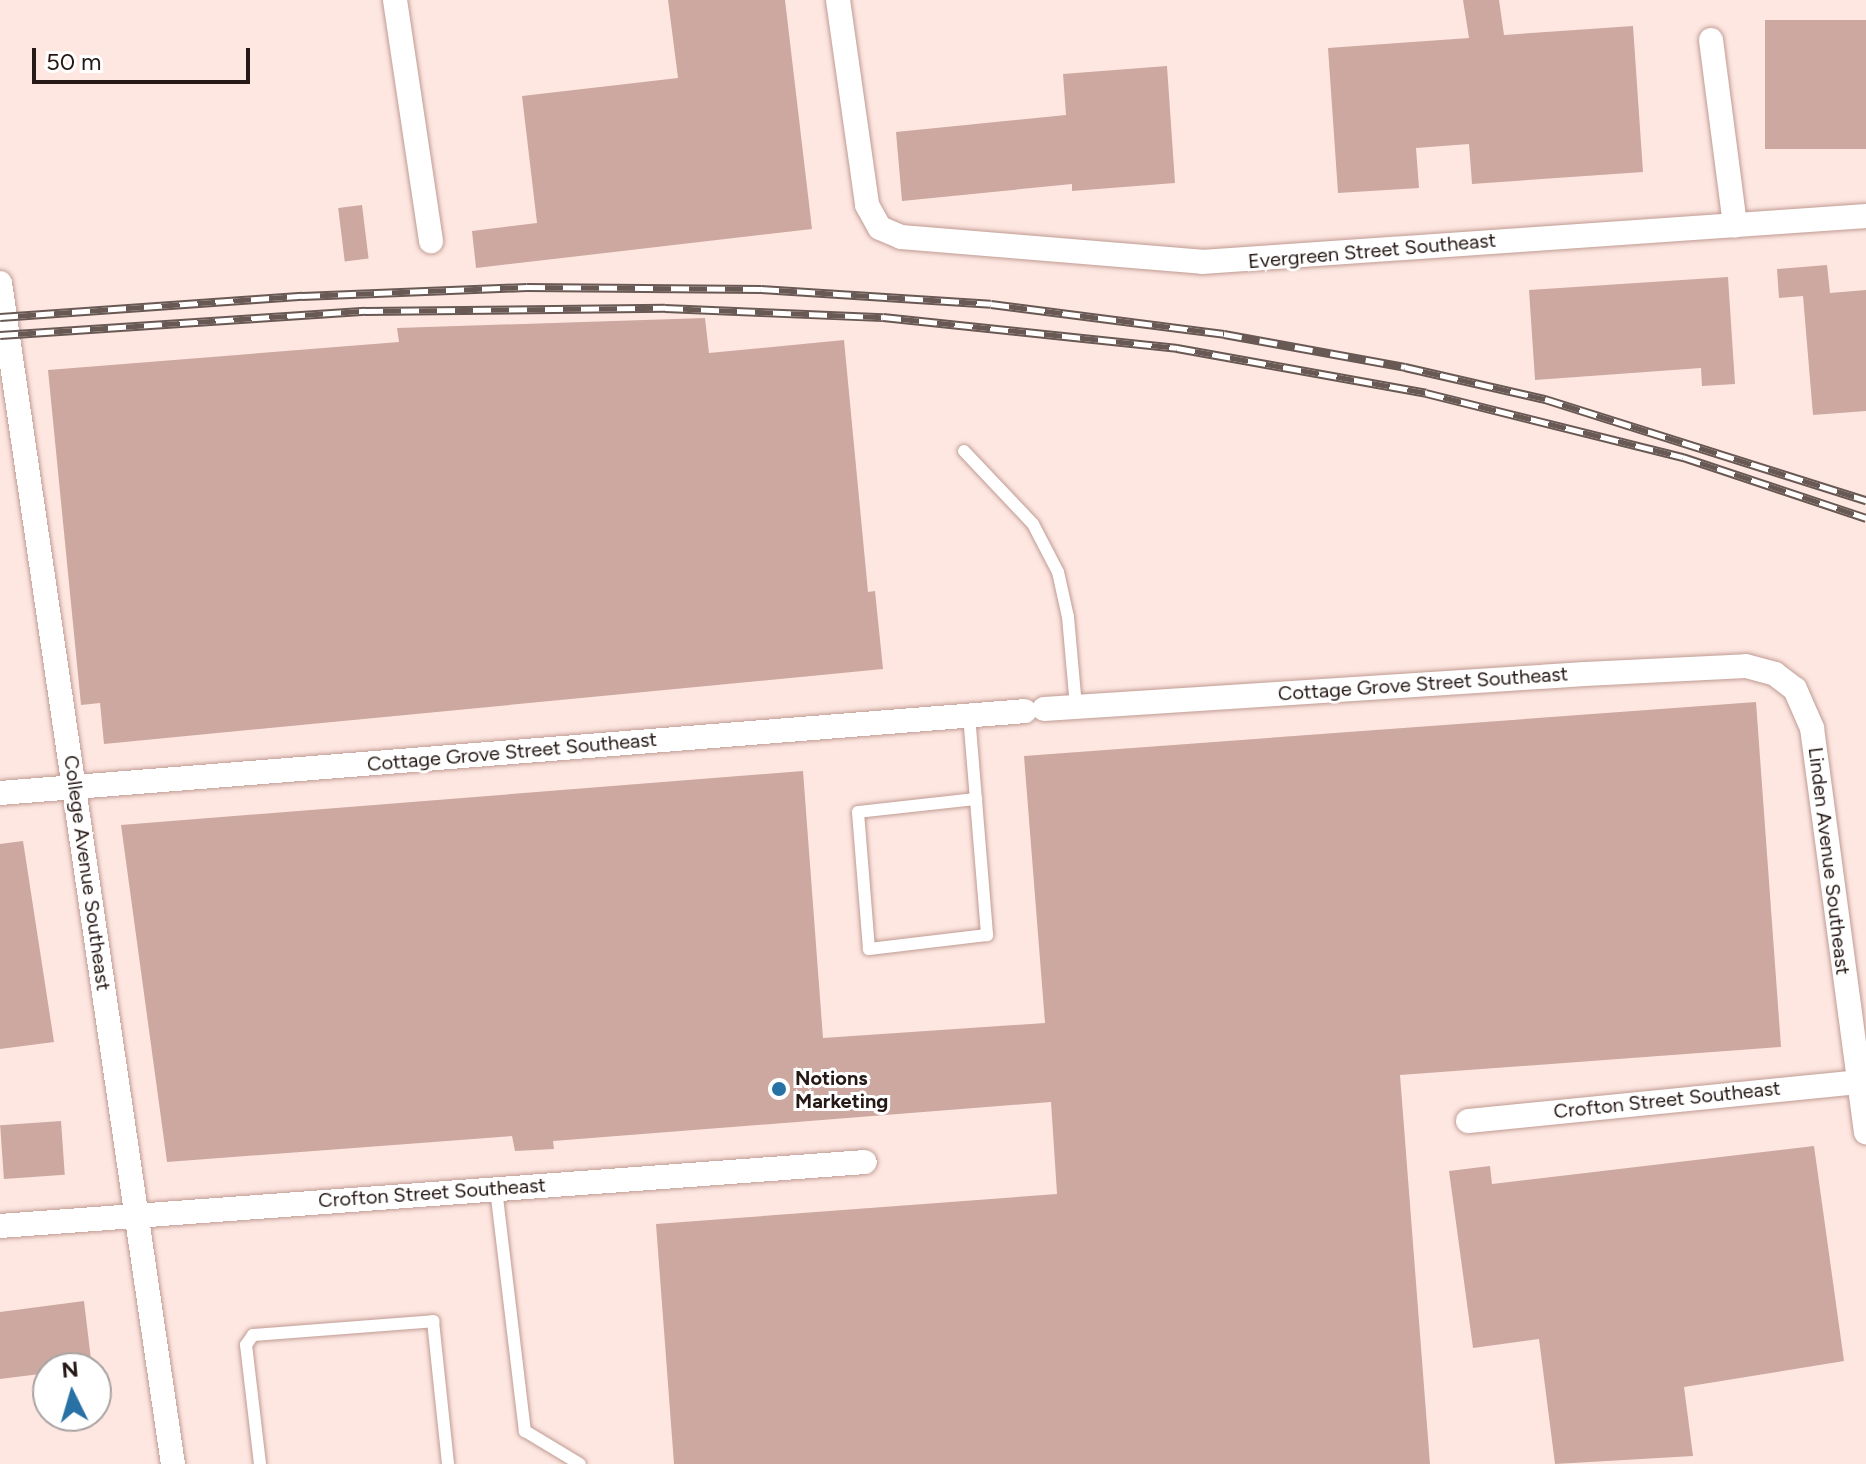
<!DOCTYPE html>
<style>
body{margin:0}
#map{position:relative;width:1866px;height:1464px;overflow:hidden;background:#fee7e1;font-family:Figtree,sans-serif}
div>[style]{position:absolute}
.building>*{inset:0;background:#cda8a0;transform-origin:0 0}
.roads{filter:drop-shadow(0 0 2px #bf9b93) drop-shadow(0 0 2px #bf9b93)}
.lane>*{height:12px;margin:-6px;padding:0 6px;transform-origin:6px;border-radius:6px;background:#fff}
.street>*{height:24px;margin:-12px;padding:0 12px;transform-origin:12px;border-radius:12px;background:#fff}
.rail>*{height:9px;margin-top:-4.5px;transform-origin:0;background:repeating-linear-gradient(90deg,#fff 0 18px,#695955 0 36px);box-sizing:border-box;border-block:2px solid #695955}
.dots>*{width:22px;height:22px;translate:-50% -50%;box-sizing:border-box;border:4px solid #fff;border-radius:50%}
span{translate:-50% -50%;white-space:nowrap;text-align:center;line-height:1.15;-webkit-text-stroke:6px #fff;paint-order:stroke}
.street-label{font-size:20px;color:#251815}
.poi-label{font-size:20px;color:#251815;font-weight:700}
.left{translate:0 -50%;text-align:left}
.north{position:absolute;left:32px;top:1352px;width:80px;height:80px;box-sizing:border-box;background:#fff;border:2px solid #a8a3a1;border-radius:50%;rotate:355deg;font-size:22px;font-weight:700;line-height:32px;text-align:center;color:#251815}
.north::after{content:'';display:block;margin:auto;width:28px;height:36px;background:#2771a4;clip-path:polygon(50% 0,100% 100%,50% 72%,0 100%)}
.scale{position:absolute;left:32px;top:48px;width:218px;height:36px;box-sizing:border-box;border:4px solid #251815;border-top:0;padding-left:10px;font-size:24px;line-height:28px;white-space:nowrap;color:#251815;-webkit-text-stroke:6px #fff;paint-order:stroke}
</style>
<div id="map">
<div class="building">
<div style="clip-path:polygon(668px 0,785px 0,812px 229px,476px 268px,472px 231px,537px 223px,522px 96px,678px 78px)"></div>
<div style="clip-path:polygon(1463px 0,1499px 0,1504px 35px,1633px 26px,1643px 172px,1472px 184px,1469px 144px,1416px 148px,1419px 188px,1338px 193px,1328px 48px,1469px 38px)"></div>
<div style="left:1866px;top:20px;width:129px;height:101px;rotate:90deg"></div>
<div style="clip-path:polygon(1167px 66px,1175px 183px,1072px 191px,1072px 184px,902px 201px,896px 132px,1066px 115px,1063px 74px)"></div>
<div style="left:362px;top:205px;width:54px;height:24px;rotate:83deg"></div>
<div style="clip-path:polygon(1827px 265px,1830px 293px,1866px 290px,1866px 411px,1813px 415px,1803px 296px,1779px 298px,1777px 269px)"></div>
<div style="clip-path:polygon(1728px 277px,1735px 384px,1702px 386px,1701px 368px,1535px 380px,1529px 290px)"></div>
<div style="clip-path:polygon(705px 318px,709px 353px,844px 340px,868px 592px,875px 591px,883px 669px,104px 744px,100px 703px,81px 705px,48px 370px,399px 342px,397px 328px)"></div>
<div style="clip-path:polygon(1756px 702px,1781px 1047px,1400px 1075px,1430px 1464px,674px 1464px,656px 1224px,1057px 1194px,1051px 1102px,553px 1141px,554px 1149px,515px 1151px,512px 1136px,167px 1162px,121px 825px,803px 771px,823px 1038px,1045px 1023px,1024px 756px)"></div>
<div style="clip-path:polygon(23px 841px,54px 1042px,0 1049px,0 844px)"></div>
<div style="left:61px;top:1121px;width:54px;height:61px;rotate:86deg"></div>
<div style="clip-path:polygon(1814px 1146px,1844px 1361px,1684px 1387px,1693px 1456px,1555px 1464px,1539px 1339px,1473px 1348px,1449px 1171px,1490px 1166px,1492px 1184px)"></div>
<div style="clip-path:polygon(84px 1301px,92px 1368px,48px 1368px,48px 1373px,0 1379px,0 1312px)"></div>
</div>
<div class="roads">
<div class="lane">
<div style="left:964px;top:451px;width:100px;rotate:46.6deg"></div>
<div style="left:1033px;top:524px;width:54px;rotate:62.5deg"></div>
<div style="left:1058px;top:572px;width:46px;rotate:77.5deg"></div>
<div style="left:1068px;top:617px;width:90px;rotate:84.9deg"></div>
<div style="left:969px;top:715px;width:221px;rotate:85.3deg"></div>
<div style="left:987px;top:935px;width:119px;rotate:173.2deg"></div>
<div style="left:869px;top:949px;width:137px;rotate:-94.6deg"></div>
<div style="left:858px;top:812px;width:119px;rotate:-6.3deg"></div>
<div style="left:496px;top:1189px;width:244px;rotate:83.2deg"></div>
<div style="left:525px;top:1431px;width:64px;rotate:31deg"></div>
<div style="left:260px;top:1464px;width:120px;rotate:-96.7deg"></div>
<div style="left:246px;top:1345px;width:12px;rotate:-55deg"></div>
<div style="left:253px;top:1335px;width:181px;rotate:-4.4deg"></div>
<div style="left:433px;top:1321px;width:144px;rotate:84deg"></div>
</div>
<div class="street">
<div style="left:395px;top:0;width:244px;rotate:81.5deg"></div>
<div style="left:838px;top:0;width:207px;rotate:81.9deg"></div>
<div style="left:867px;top:205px;width:26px;rotate:61deg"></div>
<div style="left:880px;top:228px;width:23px;rotate:23deg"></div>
<div style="left:901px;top:237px;width:302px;rotate:4.7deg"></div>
<div style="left:1202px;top:262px;width:666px;rotate:-3.96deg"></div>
<div style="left:1711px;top:40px;width:187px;rotate:82.6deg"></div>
<div style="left:0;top:283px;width:1194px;rotate:81.67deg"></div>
<div style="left:1044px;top:709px;width:542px;rotate:-3.7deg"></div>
<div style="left:1585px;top:674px;width:161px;rotate:-2.8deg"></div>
<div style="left:1746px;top:666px;width:30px;rotate:15deg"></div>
<div style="left:1775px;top:674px;width:25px;rotate:37deg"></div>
<div style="left:1795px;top:689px;width:43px;rotate:66.4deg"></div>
<div style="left:1812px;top:728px;width:408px;rotate:82.4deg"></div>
<div style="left:0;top:793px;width:1028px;rotate:-4.57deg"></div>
<div style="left:1468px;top:1121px;width:400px;rotate:-5.7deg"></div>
<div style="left:0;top:1226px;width:867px;rotate:-4.23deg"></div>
</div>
</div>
<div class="rail">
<div style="left:0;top:317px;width:303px;rotate:-4deg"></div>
<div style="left:302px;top:296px;width:225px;rotate:-2.3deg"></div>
<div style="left:527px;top:287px;width:234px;rotate:0.5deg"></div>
<div style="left:761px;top:289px;width:230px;rotate:3.7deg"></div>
<div style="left:991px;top:304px;width:235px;rotate:7.3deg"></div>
<div style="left:1224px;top:334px;width:184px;rotate:10.3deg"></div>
<div style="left:1405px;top:367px;width:144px;rotate:12.9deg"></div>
<div style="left:1545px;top:399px;width:337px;rotate:17.5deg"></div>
<div style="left:0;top:335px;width:366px;rotate:-3.8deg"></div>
<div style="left:365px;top:311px;width:300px;rotate:-0.6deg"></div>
<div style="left:665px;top:308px;width:218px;rotate:2.4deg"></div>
<div style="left:883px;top:317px;width:296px;rotate:6deg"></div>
<div style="left:1177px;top:348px;width:253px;rotate:10.2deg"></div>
<div style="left:1426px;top:393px;width:265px;rotate:14deg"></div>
<div style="left:1683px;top:457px;width:193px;rotate:18.4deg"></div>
</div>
<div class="dots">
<div style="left:779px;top:1089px;background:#2771a4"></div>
</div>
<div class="street-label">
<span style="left:1372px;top:251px;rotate:-5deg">Evergreen Street Southeast</span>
<span style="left:1423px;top:684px;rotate:-4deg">Cottage Grove Street Southeast</span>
<span style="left:512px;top:752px;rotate:-5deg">Cottage Grove Street Southeast</span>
<span style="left:1829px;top:861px;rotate:83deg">Linden Avenue Southeast</span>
<span style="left:87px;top:873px;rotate:82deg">College Avenue Southeast</span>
<span style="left:1667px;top:1100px;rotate:-6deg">Crofton Street Southeast</span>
<span style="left:432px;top:1193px;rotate:-4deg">Crofton Street Southeast</span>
</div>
<div class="poi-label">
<span class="left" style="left:795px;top:1090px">Notions<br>Marketing</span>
</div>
<div class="north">N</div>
<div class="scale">50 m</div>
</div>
